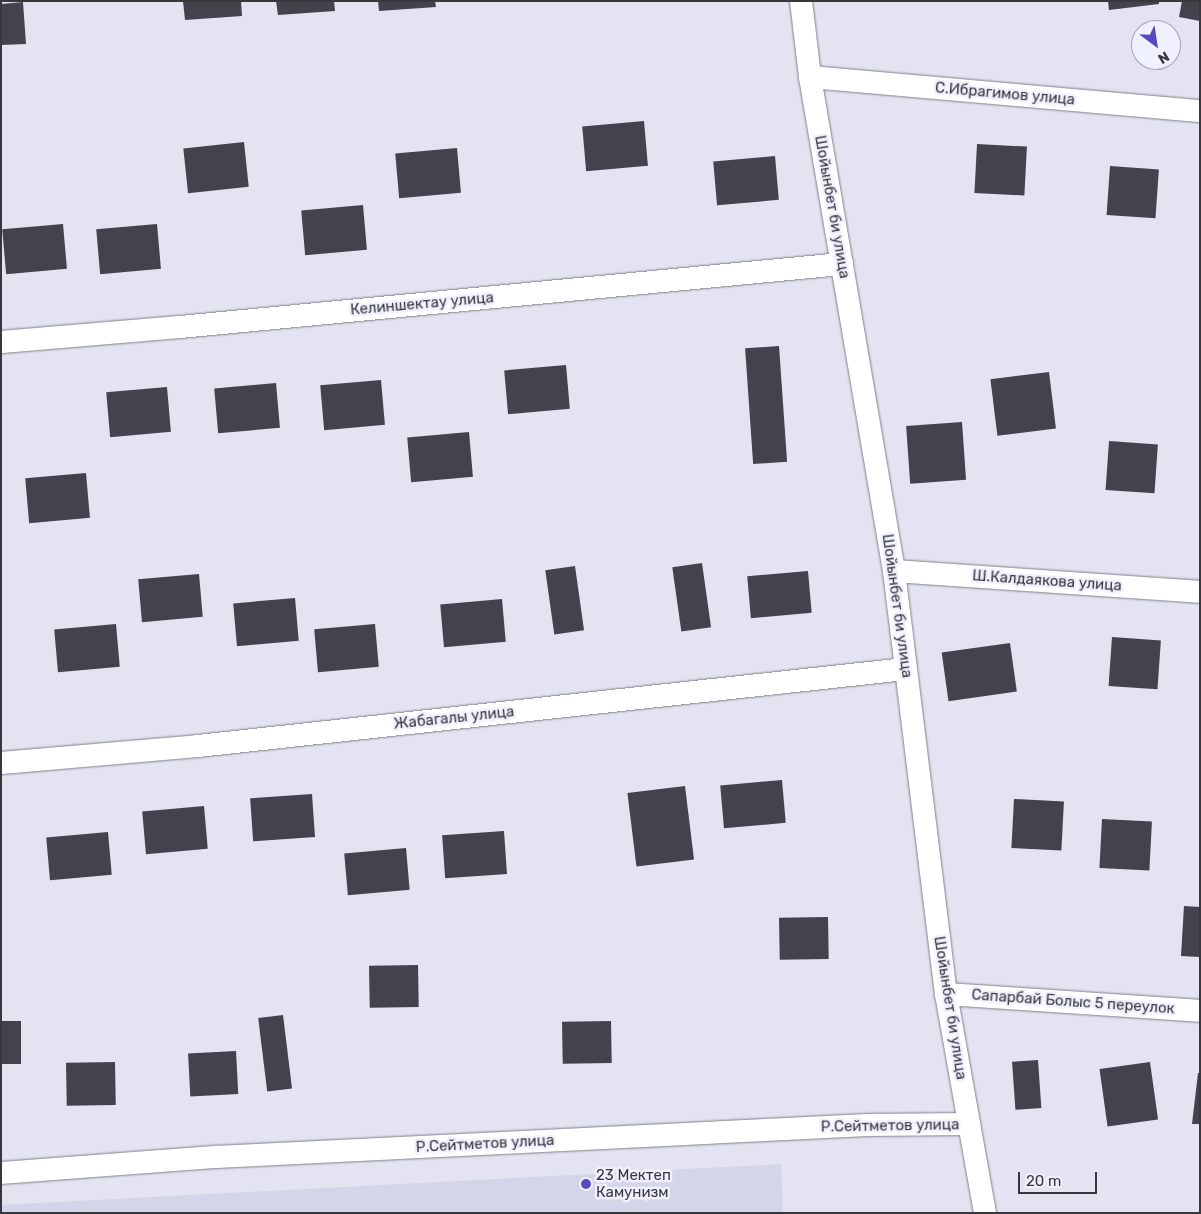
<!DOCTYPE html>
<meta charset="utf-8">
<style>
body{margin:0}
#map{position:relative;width:1201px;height:1214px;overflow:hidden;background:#e3e3f1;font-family:Rubik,sans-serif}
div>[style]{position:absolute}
.built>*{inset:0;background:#d3d5e9}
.building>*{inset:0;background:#43434e;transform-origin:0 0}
.roads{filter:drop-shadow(0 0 1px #80818d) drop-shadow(0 0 1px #80818d)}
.minor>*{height:22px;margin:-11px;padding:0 11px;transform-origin:11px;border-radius:11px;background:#fff}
.dots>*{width:14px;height:14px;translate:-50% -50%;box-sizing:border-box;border:2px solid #f0f1fe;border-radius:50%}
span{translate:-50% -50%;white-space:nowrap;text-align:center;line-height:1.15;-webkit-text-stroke:5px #f0f1fe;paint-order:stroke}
.street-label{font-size:15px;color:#37373c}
.poi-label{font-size:15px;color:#37373c}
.left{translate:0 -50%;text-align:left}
.frame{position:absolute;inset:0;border:2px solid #37373c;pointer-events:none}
.north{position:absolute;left:1131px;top:20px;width:50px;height:50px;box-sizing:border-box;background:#f0f1fe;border:1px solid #a6a7b0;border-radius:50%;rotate:149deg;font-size:14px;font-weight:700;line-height:20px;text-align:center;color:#37373c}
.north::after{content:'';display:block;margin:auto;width:18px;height:22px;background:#5849c1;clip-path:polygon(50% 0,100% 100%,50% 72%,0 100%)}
.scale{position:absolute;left:1018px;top:1172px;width:79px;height:22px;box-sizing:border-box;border:2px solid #37373c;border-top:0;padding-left:6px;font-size:15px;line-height:18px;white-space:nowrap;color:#37373c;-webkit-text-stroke:4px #f0f1fe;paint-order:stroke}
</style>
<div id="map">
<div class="built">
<div style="clip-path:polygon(781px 1164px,783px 1213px,1px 1213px,1px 1205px)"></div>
</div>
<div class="building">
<div style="clip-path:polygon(183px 1px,241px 1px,242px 16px,185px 20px)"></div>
<div style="clip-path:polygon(276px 1px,334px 1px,335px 11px,278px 15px)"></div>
<div style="clip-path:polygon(378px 1px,435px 1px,436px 7px,379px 11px)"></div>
<div style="clip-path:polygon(1108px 1px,1159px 1px,1159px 4px,1109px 10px)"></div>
<div style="clip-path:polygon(1182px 1px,1200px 1px,1200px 21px,1179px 17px)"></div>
<div style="clip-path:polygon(23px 2px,26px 44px,1px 45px,1px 4px)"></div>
<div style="left:644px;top:121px;width:45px;height:62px;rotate:85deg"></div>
<div style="left:244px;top:142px;width:45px;height:61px;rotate:84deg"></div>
<div style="left:977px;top:144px;width:50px;height:49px;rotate:3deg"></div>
<div style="left:457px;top:148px;width:45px;height:62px;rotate:85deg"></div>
<div style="left:775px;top:156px;width:44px;height:62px;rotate:85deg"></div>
<div style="left:1110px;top:166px;width:49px;height:49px;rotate:4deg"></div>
<div style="left:363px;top:205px;width:45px;height:62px;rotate:85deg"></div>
<div style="left:63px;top:224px;width:45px;height:61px;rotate:85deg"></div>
<div style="left:157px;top:224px;width:45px;height:61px;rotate:85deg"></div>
<div style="left:779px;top:346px;width:116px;height:34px;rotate:86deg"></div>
<div style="left:566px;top:365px;width:44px;height:62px;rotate:85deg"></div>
<div style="left:1049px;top:372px;width:57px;height:59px;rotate:83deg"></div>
<div style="left:381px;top:380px;width:45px;height:61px;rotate:85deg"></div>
<div style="left:276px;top:383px;width:45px;height:62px;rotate:85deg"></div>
<div style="left:167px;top:387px;width:45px;height:61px;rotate:85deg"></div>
<div style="left:962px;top:422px;width:58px;height:56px;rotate:86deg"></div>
<div style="left:469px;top:432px;width:45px;height:62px;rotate:85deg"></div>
<div style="left:1109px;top:441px;width:49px;height:49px;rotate:4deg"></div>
<div style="left:86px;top:473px;width:45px;height:61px;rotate:85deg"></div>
<div style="left:702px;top:563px;width:65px;height:30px;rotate:82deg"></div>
<div style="left:575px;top:566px;width:65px;height:30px;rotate:82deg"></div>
<div style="left:808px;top:571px;width:42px;height:61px;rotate:85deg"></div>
<div style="left:199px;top:574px;width:43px;height:61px;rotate:85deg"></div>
<div style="left:295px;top:598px;width:43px;height:62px;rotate:85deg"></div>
<div style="left:502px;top:599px;width:43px;height:62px;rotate:85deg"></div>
<div style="left:116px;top:624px;width:43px;height:62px;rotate:85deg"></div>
<div style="left:375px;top:624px;width:43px;height:61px;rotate:85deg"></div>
<div style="left:1112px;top:637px;width:49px;height:49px;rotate:4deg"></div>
<div style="left:1010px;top:643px;width:49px;height:69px;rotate:82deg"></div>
<div style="left:782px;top:780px;width:43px;height:62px;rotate:85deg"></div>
<div style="left:685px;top:786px;width:74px;height:58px;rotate:83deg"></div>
<div style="left:312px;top:794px;width:43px;height:62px;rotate:86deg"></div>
<div style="left:1014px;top:799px;width:50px;height:49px;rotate:3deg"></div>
<div style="left:204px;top:806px;width:43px;height:62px;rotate:85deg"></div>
<div style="left:1102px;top:819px;width:50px;height:49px;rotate:3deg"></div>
<div style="left:504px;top:831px;width:43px;height:62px;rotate:86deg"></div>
<div style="left:108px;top:832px;width:43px;height:62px;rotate:85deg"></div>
<div style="left:406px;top:848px;width:42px;height:62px;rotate:85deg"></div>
<div style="clip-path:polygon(1184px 906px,1200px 907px,1200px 957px,1181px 956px)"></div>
<div style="left:828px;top:917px;width:42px;height:49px;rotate:89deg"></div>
<div style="left:418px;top:965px;width:42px;height:49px;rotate:89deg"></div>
<div style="left:283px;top:1015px;width:74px;height:25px;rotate:83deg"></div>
<div style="left:1px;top:1021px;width:20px;height:43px"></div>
<div style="left:611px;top:1021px;width:42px;height:49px;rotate:89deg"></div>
<div style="left:236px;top:1051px;width:43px;height:48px;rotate:87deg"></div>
<div style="left:1038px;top:1060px;width:48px;height:26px;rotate:86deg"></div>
<div style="left:115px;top:1062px;width:43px;height:49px;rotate:89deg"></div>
<div style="left:1150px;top:1062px;width:58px;height:51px;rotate:82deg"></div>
<div style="clip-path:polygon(1198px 1073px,1200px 1073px,1200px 1124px,1192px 1124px)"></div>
</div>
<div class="roads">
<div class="minor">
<div style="left:801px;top:1px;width:77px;rotate:83.2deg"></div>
<div style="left:810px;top:77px;width:501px;rotate:80.35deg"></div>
<div style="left:894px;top:571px;width:426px;rotate:83deg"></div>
<div style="left:946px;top:994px;width:222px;rotate:79.9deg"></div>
<div style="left:810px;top:77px;width:391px;rotate:5deg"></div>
<div style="left:1px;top:342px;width:180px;rotate:-4.8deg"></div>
<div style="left:180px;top:327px;width:665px;rotate:-5.44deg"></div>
<div style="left:894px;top:571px;width:307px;rotate:3.9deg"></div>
<div style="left:1px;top:763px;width:198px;rotate:-4.9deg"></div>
<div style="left:198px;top:746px;width:712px;rotate:-6.21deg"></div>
<div style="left:946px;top:994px;width:255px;rotate:3.8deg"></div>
<div style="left:1px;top:1173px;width:216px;rotate:-4.3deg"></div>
<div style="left:216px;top:1157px;width:652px;rotate:-2.81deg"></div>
<div style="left:867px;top:1125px;width:102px;rotate:-0.6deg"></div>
</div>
</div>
<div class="dots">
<div style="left:586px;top:1184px;background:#5849c1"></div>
</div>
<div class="street-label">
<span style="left:1005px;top:94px;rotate:5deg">С.Ибрагимов улица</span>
<span style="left:832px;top:207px;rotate:80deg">Шойынбет би улица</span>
<span style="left:422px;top:304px;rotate:-5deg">Келиншектау улица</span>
<span style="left:1047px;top:581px;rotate:4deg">Ш.Калдаякова улица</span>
<span style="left:897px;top:606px;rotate:82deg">Шойынбет би улица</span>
<span style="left:454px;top:718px;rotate:-6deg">Жабагалы улица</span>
<span style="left:1073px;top:1002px;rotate:4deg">Сапарбай Болыс 5 переулок</span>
<span style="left:950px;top:1008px;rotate:81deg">Шойынбет би улица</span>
<span style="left:890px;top:1126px;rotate:-1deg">Р.Сейтметов улица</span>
<span style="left:485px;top:1144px;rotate:-3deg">Р.Сейтметов улица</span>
</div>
<div class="poi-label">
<span class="left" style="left:596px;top:1184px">23 Мектеп<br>Камунизм</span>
</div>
<div class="frame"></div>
<div class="north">N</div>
<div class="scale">20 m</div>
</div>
